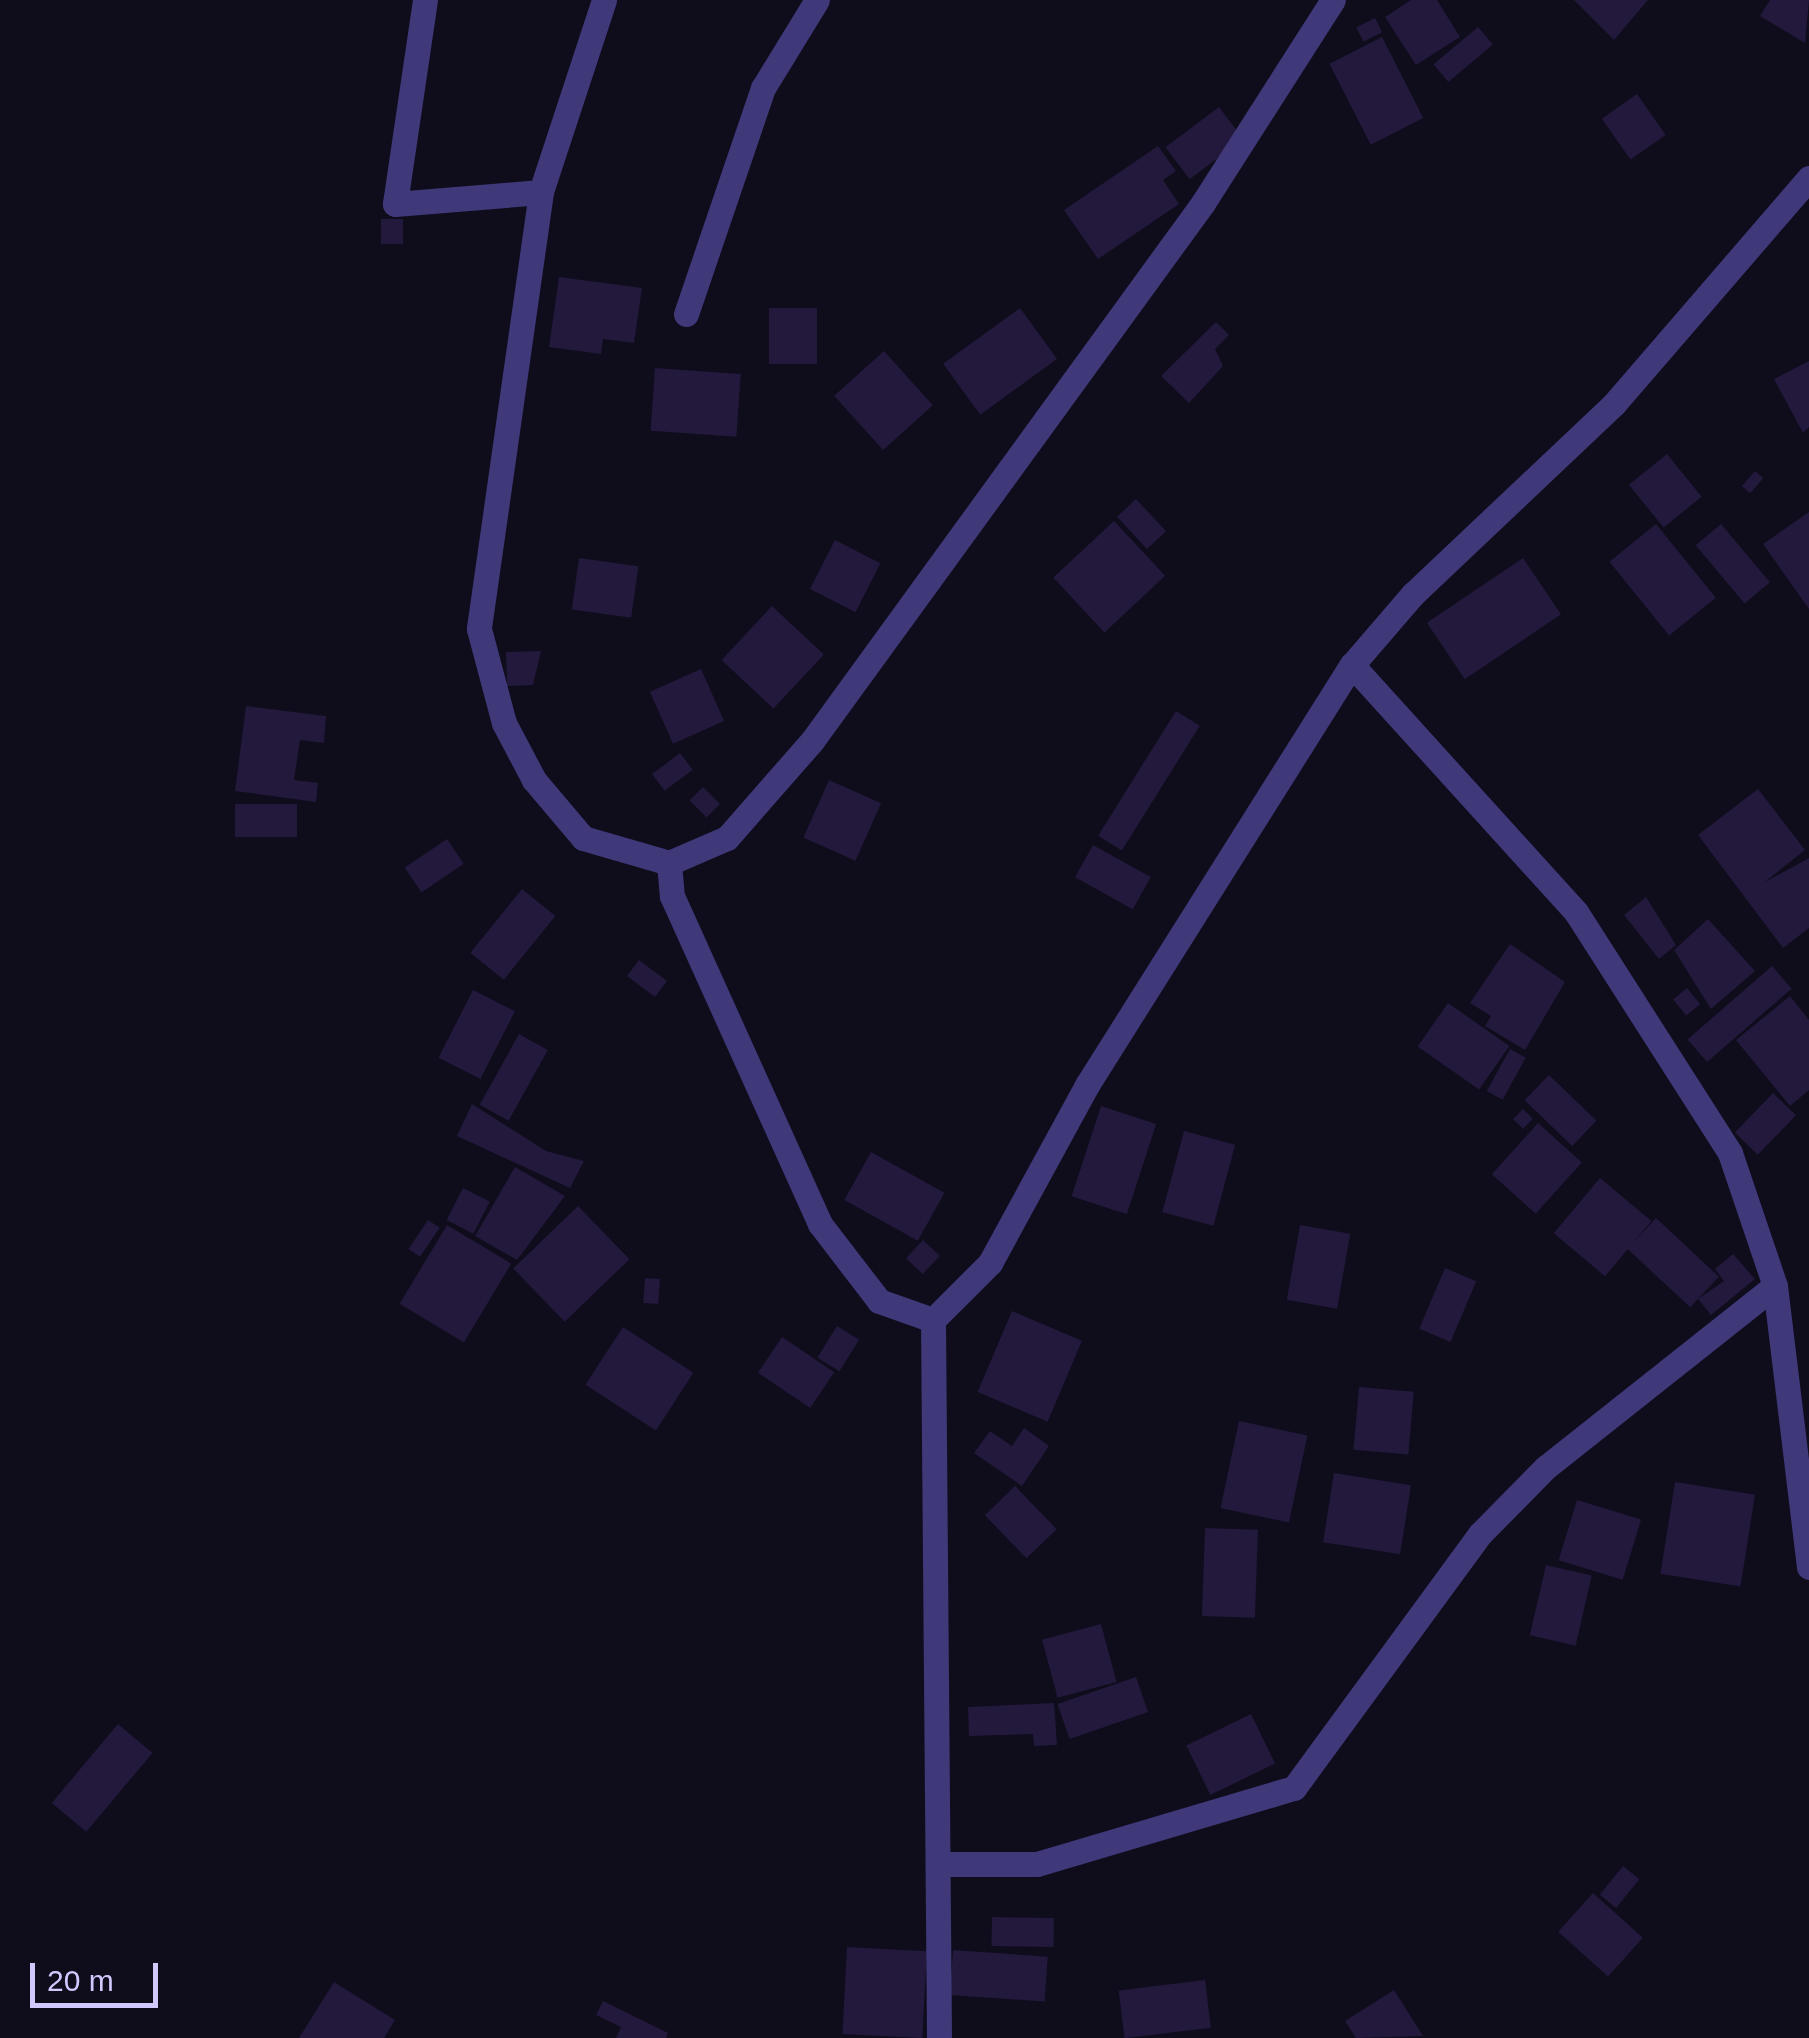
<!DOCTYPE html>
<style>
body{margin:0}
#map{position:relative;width:1809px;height:2038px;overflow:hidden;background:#0f0c1c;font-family:Arial,sans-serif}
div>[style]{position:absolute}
.building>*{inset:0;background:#22193c;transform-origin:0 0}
.street>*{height:25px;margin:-12.5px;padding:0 12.5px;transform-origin:12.5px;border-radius:12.5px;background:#3f3879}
span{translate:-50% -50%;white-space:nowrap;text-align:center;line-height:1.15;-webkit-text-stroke:8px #0f0c1c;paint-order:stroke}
.scale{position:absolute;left:30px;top:1963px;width:128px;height:45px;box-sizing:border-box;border:5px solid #d1c8fd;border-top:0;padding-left:12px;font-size:30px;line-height:35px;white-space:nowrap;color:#d1c8fd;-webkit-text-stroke:8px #0f0c1c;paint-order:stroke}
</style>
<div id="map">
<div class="building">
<div style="clip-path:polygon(1411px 0,1437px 0,1460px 37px,1416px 65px,1385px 17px)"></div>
<div style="clip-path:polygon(1574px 0,1648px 0,1614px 40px)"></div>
<div style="clip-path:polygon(1770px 0,1809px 0,1805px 43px,1760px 16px)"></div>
<div style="left:1375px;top:18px;width:16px;height:21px;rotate:63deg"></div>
<div style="left:1478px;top:27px;width:23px;height:58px;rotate:50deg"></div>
<div style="left:1382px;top:37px;width:91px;height:59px;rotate:63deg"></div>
<div style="left:1637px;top:94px;width:50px;height:43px;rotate:55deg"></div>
<div style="left:1219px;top:107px;width:40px;height:67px;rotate:53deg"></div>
<div style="clip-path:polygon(1158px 146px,1176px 171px,1163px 180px,1179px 204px,1098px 259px,1064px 210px)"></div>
<div style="left:381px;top:219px;width:22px;height:25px"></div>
<div style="clip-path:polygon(559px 277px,642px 288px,634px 343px,603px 339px,601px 354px,549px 347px)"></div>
<div style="left:769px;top:308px;width:48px;height:56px"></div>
<div style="left:1020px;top:308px;width:63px;height:95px;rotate:54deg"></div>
<div style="clip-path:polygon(1216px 322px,1229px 335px,1215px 349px,1223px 366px,1189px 403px,1161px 376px)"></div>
<div style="left:884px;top:351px;width:73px;height:67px;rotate:48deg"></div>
<div style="clip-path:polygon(1809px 361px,1809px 427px,1803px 433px,1774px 379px)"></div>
<div style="left:655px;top:368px;width:86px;height:63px;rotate:4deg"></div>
<div style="left:1667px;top:454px;width:55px;height:49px;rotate:51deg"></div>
<div style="left:1755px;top:471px;width:11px;height:20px;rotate:41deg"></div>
<div style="left:1136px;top:499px;width:44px;height:26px;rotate:47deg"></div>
<div style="clip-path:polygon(1809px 512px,1809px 609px,1763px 544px)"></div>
<div style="left:1114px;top:521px;width:75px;height:83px;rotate:47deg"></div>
<div style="left:1656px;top:524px;width:95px;height:60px;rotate:51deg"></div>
<div style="left:1721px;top:524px;width:76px;height:33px;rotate:50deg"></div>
<div style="left:835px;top:540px;width:51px;height:55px;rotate:27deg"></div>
<div style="left:579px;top:558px;width:60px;height:52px;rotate:8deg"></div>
<div style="left:1523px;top:558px;width:68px;height:116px;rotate:56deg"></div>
<div style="left:772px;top:606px;width:71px;height:74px;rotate:43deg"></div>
<div style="clip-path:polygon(541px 651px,533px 685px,507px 686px,506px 652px)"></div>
<div style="left:701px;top:669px;width:57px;height:56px;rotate:66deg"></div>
<div style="clip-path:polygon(246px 706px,326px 716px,324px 743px,300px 740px,294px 780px,318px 783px,316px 802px,235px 791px)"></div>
<div style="left:1176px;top:711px;width:28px;height:147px;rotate:32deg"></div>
<div style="left:680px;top:753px;width:21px;height:35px;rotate:53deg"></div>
<div style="left:829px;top:780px;width:57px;height:63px;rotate:24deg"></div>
<div style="left:703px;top:787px;width:24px;height:19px;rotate:45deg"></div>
<div style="clip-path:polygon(1758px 789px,1805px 850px,1765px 882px,1809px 858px,1809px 928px,1783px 948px,1698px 835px)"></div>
<div style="left:235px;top:804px;width:62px;height:33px"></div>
<div style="left:447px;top:839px;width:30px;height:51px;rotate:56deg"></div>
<div style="left:1093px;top:845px;width:66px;height:37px;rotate:29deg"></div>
<div style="left:522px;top:889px;width:43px;height:82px;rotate:39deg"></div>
<div style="clip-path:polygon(1646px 897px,1676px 945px,1659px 959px,1624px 915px)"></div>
<div style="clip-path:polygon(1708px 919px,1755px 971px,1711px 1009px,1674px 950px)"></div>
<div style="clip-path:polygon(1510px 944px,1565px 982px,1525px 1050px,1485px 1026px,1491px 1016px,1470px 1003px)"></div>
<div style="left:639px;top:960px;width:35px;height:20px;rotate:37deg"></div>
<div style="left:1772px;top:966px;width:30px;height:112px;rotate:49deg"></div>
<div style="left:1687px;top:988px;width:21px;height:18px;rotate:51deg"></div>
<div style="left:473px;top:990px;width:47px;height:76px;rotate:27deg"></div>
<div style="clip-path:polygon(1790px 996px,1809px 1020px,1809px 1090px,1790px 1106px,1736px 1040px)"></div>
<div style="left:1448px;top:1003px;width:75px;height:53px;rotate:35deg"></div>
<div style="left:519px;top:1034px;width:33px;height:81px;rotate:29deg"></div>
<div style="left:1510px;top:1049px;width:18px;height:48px;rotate:29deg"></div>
<div style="left:1549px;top:1075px;width:66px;height:35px;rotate:44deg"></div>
<div style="left:1773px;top:1093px;width:32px;height:55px;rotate:44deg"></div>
<div style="clip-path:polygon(472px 1104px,546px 1151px,584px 1161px,570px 1188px,457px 1136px)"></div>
<div style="left:1101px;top:1106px;width:58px;height:95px;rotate:18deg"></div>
<div style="left:1523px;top:1109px;width:14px;height:14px;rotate:45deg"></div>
<div style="left:1538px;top:1123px;width:59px;height:69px;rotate:42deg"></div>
<div style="left:1184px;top:1131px;width:53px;height:84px;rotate:15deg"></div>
<div style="left:871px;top:1152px;width:84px;height:55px;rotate:29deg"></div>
<div style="clip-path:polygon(515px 1167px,565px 1196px,517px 1260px,475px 1236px)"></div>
<div style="left:1600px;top:1178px;width:67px;height:72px;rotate:40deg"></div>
<div style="left:463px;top:1188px;width:30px;height:36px;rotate:27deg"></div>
<div style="left:578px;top:1206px;width:74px;height:90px;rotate:46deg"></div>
<div style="left:1656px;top:1218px;width:86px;height:42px;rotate:43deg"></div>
<div style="left:428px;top:1220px;width:14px;height:35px;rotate:34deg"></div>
<div style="left:447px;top:1225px;width:75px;height:92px;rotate:31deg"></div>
<div style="left:1300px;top:1225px;width:51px;height:76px;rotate:10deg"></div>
<div style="left:923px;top:1240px;width:23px;height:25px;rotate:43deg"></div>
<div style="clip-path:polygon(1733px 1254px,1755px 1279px,1711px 1315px,1698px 1299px,1724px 1281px,1715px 1269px)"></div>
<div style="left:1445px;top:1268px;width:34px;height:66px;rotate:23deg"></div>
<div style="left:645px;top:1278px;width:15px;height:25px;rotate:4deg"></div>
<div style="left:1012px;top:1311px;width:76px;height:88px;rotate:23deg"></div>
<div style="left:837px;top:1326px;width:26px;height:37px;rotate:32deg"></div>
<div style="left:623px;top:1327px;width:84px;height:69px;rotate:33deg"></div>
<div style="left:782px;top:1337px;width:63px;height:43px;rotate:34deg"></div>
<div style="left:1359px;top:1387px;width:55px;height:63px;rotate:5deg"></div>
<div style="left:1239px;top:1421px;width:70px;height:89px;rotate:12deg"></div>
<div style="clip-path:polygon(1024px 1428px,1049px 1446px,1022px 1486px,974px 1453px,990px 1431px,1012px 1446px)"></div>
<div style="left:1334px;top:1473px;width:78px;height:70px;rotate:9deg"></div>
<div style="left:1675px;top:1482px;width:81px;height:93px;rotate:9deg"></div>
<div style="left:1015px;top:1486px;width:60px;height:42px;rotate:46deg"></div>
<div style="left:1577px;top:1500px;width:67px;height:63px;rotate:17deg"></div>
<div style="left:1205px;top:1528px;width:53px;height:88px;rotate:2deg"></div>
<div style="left:1546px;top:1565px;width:47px;height:72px;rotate:13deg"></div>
<div style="left:1101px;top:1624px;width:60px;height:61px;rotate:75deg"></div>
<div style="left:1136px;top:1677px;width:37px;height:83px;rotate:71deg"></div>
<div style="clip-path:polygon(1054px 1703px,1057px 1745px,1034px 1746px,1033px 1734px,969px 1736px,968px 1707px)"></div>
<div style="left:1251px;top:1714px;width:55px;height:72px;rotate:64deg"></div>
<div style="left:118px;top:1724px;width:45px;height:103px;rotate:40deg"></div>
<div style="left:1623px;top:1866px;width:21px;height:37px;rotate:39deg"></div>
<div style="left:1593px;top:1893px;width:67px;height:52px;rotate:42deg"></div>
<div style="left:992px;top:1917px;width:62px;height:29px;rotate:1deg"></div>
<div style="left:847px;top:1947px;width:80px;height:87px;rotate:3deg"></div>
<div style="left:953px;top:1950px;width:95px;height:45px;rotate:4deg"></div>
<div style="left:1205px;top:1980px;width:48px;height:87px;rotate:83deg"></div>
<div style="clip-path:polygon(334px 1982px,395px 2020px,384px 2038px,299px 2038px)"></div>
<div style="clip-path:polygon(1394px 1990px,1423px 2036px,1356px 2038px,1345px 2021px)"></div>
<div style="clip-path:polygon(603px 2001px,668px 2033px,666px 2038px,616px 2038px,621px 2027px,596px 2015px)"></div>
</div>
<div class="street">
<div style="left:425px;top:0;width:206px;rotate:98.4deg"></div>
<div style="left:395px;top:204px;width:146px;rotate:-4.7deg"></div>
<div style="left:604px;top:0;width:202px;rotate:108.2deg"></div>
<div style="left:541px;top:192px;width:441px;rotate:98.1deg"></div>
<div style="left:479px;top:629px;width:97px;rotate:75.1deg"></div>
<div style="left:504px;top:723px;width:64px;rotate:62.2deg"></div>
<div style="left:534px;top:780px;width:76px;rotate:49.8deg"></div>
<div style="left:583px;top:838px;width:90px;rotate:16.2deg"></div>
<div style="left:669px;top:863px;width:63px;rotate:-23.3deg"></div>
<div style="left:727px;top:838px;width:129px;rotate:-48.8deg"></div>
<div style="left:812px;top:741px;width:665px;rotate:-53.99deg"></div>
<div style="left:1203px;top:203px;width:241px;rotate:-57.4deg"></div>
<div style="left:1809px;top:178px;width:298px;rotate:130.8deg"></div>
<div style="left:1614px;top:404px;width:277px;rotate:136.6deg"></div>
<div style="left:1413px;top:594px;width:94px;rotate:130.7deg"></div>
<div style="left:1352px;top:665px;width:333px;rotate:47.8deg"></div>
<div style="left:1576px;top:912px;width:286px;rotate:57.4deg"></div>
<div style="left:1730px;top:1153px;width:140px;rotate:71.3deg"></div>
<div style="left:1775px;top:1286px;width:283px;rotate:83.1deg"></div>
<div style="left:686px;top:314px;width:239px;rotate:-71.2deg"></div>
<div style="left:763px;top:88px;width:103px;rotate:-58.5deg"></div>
<div style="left:669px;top:863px;width:33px;rotate:85deg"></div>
<div style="left:672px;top:896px;width:360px;rotate:65.7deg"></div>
<div style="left:820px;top:1224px;width:97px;rotate:52.5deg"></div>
<div style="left:879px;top:1301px;width:57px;rotate:19.4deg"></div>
<div style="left:938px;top:1864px;width:99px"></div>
<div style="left:1037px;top:1864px;width:268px;rotate:-16.5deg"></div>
<div style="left:1294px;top:1788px;width:315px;rotate:-53.8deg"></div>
<div style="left:1480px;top:1534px;width:93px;rotate:-45.4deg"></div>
<div style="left:1545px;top:1468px;width:293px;rotate:-38.4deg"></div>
<div style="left:939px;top:2038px;width:718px;rotate:-90.48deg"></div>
<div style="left:933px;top:1320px;width:81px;rotate:-45deg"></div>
<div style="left:990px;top:1263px;width:203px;rotate:-61.4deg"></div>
<div style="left:1087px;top:1085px;width:497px;rotate:-57.8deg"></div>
</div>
<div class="scale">20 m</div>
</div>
